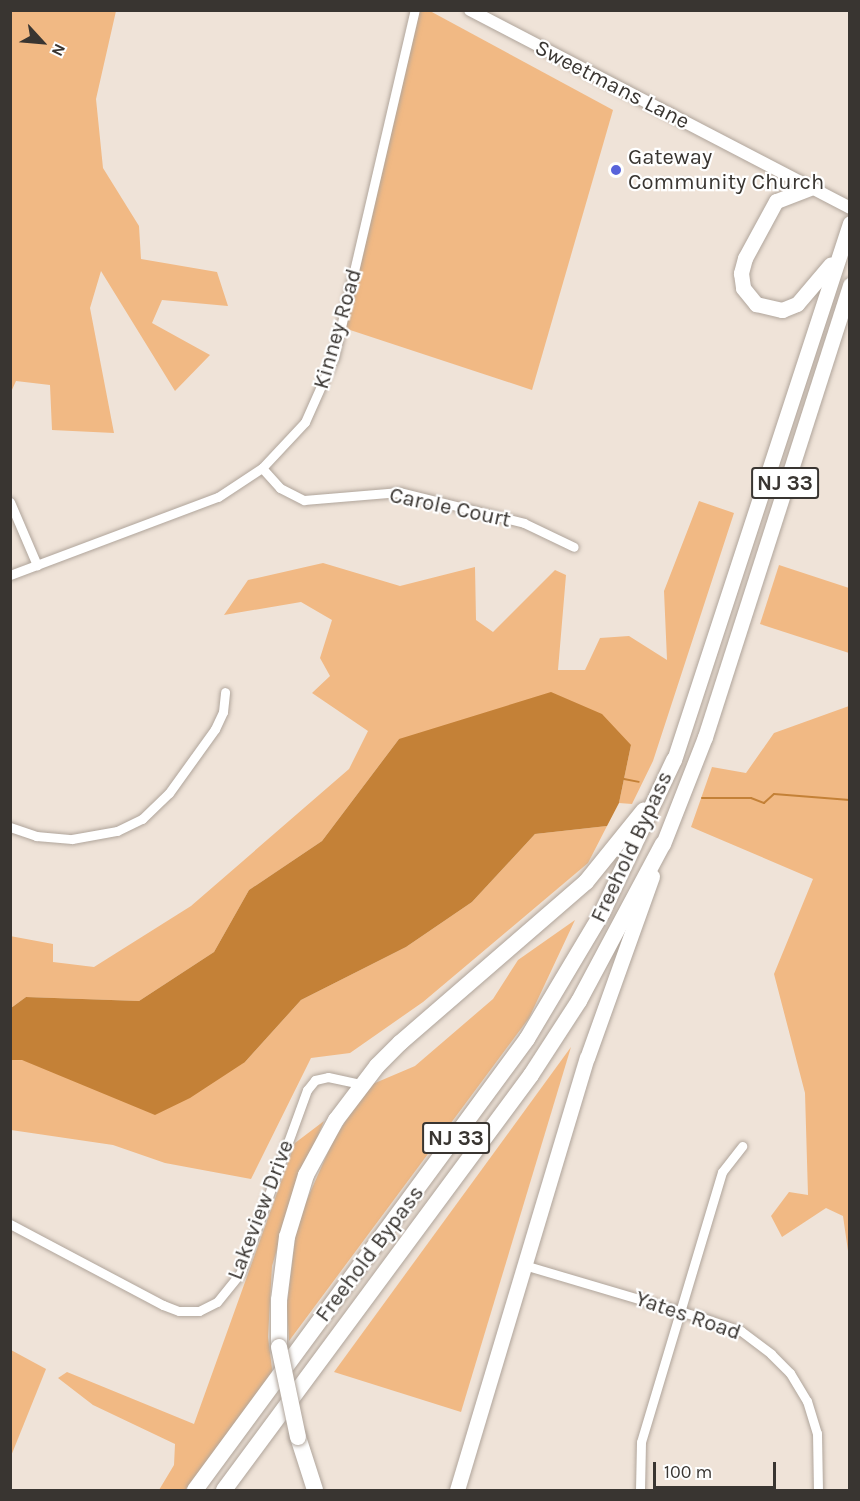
<!DOCTYPE html>
<style>
body{margin:0}
#map{position:relative;width:860px;height:1501px;overflow:hidden;background:#efe3d8;font-family:Karla,sans-serif}
div>[style]{position:absolute}
.green>*{inset:0;background:#f1b984}
.water>*{inset:0;background:#c48137}
.stream>*{height:2px;margin:-1px;padding:0 1px;transform-origin:1px;border-radius:1px;background:#c48137}
.roads{filter:drop-shadow(0 0 2px #b0a59b) drop-shadow(0 0 2px #b0a59b)}
.minor>*{height:9px;margin:-4.5px;padding:0 4.5px;transform-origin:4.5px;border-radius:4.5px;background:#fff}
.tertiary>*{height:12px;margin:-6px;padding:0 6px;transform-origin:6px;border-radius:6px;background:#fff}
.primary>*{height:15px;margin:-7.5px;padding:0 7.5px;transform-origin:7.5px;border-radius:7.5px;background:#fff}
.trunk>*{height:15px;margin:-7.5px;padding:0 7.5px;transform-origin:7.5px;border-radius:7.5px;background:#fff}
.motorway>*{height:16px;margin:-8px;padding:0 8px;transform-origin:8px;border-radius:8px;background:#fff}
.bridges{filter:drop-shadow(0 0 2px #b0a59b) drop-shadow(0 0 2px #b0a59b)}
.motorway-bridge>*{height:16px;margin:-8px;padding:0 8px;transform-origin:8px;border-radius:8px;background:#fff}
.dots>*{width:16px;height:16px;translate:-50% -50%;box-sizing:border-box;border:3px solid #fff;border-radius:50%}
span{translate:-50% -50%;white-space:nowrap;text-align:center;line-height:1.15;-webkit-text-stroke:4.5px #fff;paint-order:stroke}
.shield-label span{padding:2px 4px;background:#fff;border:2px solid;border-radius:4px;-webkit-text-stroke-width:0}
.shield-label{font-size:21px;color:#393531;font-weight:700}
.street-label{font-size:22px;color:#393531}
.poi-label{font-size:22px;color:#393531}
.left{translate:0 -50%;text-align:left}
.frame{position:absolute;inset:0;border:12px solid #393531;pointer-events:none}
.north{position:absolute;left:12px;top:12px;width:60px;height:60px;-webkit-text-stroke:4px #fff;paint-order:stroke;rotate:116deg;font-size:16px;font-weight:700;line-height:24px;text-align:center;color:#393531}
.north::after{content:'';display:block;margin:auto;width:21px;height:27px;background:#393531;clip-path:polygon(50% 0,100% 100%,50% 72%,0 100%)}
.scale{position:absolute;left:653px;top:1462px;width:123px;height:27px;box-sizing:border-box;border:3px solid #393531;border-top:0;padding-left:8px;font-size:18px;line-height:21px;white-space:nowrap;color:#393531;-webkit-text-stroke:4px #fff;paint-order:stroke}
</style>
<div id="map">
<div class="green">
<div style="clip-path:polygon(11px 10px,116px 11px,96px 99px,103px 168px,139px 226px,141px 259px,217px 272px,228px 306px,162px 300px,152px 323px,210px 355px,175px 391px,101px 271px,90px 308px,114px 433px,52px 430px,50px 385px,16px 381px,11px 392px)"></div>
<div style="clip-path:polygon(416px 11px,430px 11px,613px 110px,532px 390px,341px 327px)"></div>
<div style="clip-path:polygon(699px 501px,734px 513px,653px 761px,632px 804px,619px 803px,631px 745px,399px 739px,322px 841px,249px 890px,214px 952px,139px 1001px,26px 997px,11px 1008px,10px 936px,53px 944px,53px 962px,94px 967px,191px 906px,349px 769px,368px 731px,312px 693px,330px 676px,320px 658px,332px 620px,301px 602px,224px 615px,248px 580px,323px 563px,400px 586px,475px 567px,476px 620px,493px 632px,555px 570px,566px 575px,558px 670px,585px 670px,600px 638px,629px 636px,667px 660px,664px 591px)"></div>
<div style="clip-path:polygon(779px 565px,849px 588px,849px 653px,760px 624px)"></div>
<div style="clip-path:polygon(849px 706px,850px 706px,849px 1258px,843px 1216px,826px 1208px,782px 1237px,771px 1216px,789px 1192px,808px 1195px,805px 1093px,774px 974px,813px 879px,691px 827px,712px 767px,746px 773px,774px 733px)"></div>
<div style="clip-path:polygon(607px 826px,588px 863px,423px 1002px,350px 1053px,311px 1058px,251px 1179px,165px 1163px,113px 1145px,11px 1130px,11px 1060px,245px 1062px,301px 1000px,406px 947px,472px 902px,535px 834px)"></div>
<div style="clip-path:polygon(575px 920px,529px 1018px,289px 1341px,287px 1306px,297px 1222px,333px 1141px,368px 1086px,415px 1066px,493px 999px,518px 960px)"></div>
<div style="clip-path:polygon(571px 1047px,461px 1412px,334px 1372px)"></div>
<div style="clip-path:polygon(324px 1121px,292px 1199px,272px 1266px,268px 1337px,273px 1376px,185px 1490px,159px 1490px,174px 1465px,175px 1444px,93px 1405px,58px 1378px,67px 1372px,194px 1424px,295px 1143px)"></div>
<div style="clip-path:polygon(11px 1350px,46px 1369px,11px 1456px)"></div>
</div>
<div class="water">
<div style="clip-path:polygon(551px 692px,602px 714px,631px 745px,619px 803px,607px 826px,535px 834px,472px 902px,406px 947px,301px 1000px,245px 1062px,190px 1098px,155px 1115px,22px 1060px,11px 1060px,11px 1008px,26px 997px,139px 1001px,214px 952px,249px 890px,322px 841px,399px 739px)"></div>
</div>
<div class="stream">
<div style="left:624px;top:779px;width:15px;rotate:11deg"></div>
<div style="left:702px;top:798px;width:49px"></div>
<div style="left:751px;top:798px;width:14px;rotate:21deg"></div>
<div style="left:764px;top:803px;width:13px;rotate:-42deg"></div>
<div style="left:774px;top:794px;width:76px;rotate:4.5deg"></div>
</div>
<div class="roads">
<div class="minor">
<div style="left:262px;top:468px;width:27px;rotate:48deg"></div>
<div style="left:280px;top:488px;width:27px;rotate:27deg"></div>
<div style="left:304px;top:500px;width:96px;rotate:-4.8deg"></div>
<div style="left:400px;top:492px;width:128px;rotate:14deg"></div>
<div style="left:524px;top:523px;width:55px;rotate:25.6deg"></div>
<div style="left:10px;top:502px;width:69px;rotate:66.8deg"></div>
<div style="left:10px;top:575px;width:222px;rotate:-20.6deg"></div>
<div style="left:218px;top:497px;width:53px;rotate:-33.4deg"></div>
<div style="left:262px;top:468px;width:63px;rotate:-46.9deg"></div>
<div style="left:305px;top:422px;width:71px;rotate:-66deg"></div>
<div style="left:334px;top:357px;width:356px;rotate:-76.9deg"></div>
<div style="left:10px;top:827px;width:28px;rotate:19deg"></div>
<div style="left:36px;top:836px;width:36px;rotate:5deg"></div>
<div style="left:72px;top:839px;width:46px;rotate:-10.1deg"></div>
<div style="left:117px;top:831px;width:28px;rotate:-26deg"></div>
<div style="left:142px;top:819px;width:37px;rotate:-44deg"></div>
<div style="left:169px;top:793px;width:79px;rotate:-54.3deg"></div>
<div style="left:215px;top:729px;width:19px;rotate:-65deg"></div>
<div style="left:223px;top:712px;width:20px;rotate:-84deg"></div>
<div style="left:10px;top:1224px;width:173px;rotate:27.9deg"></div>
<div style="left:163px;top:1305px;width:17px;rotate:21deg"></div>
<div style="left:179px;top:1311px;width:20px"></div>
<div style="left:199px;top:1311px;width:20px;rotate:-27deg"></div>
<div style="left:217px;top:1302px;width:36px;rotate:-51deg"></div>
<div style="left:240px;top:1274px;width:196px;rotate:-70deg"></div>
<div style="left:307px;top:1090px;width:13px;rotate:-51deg"></div>
<div style="left:315px;top:1080px;width:13px;rotate:-13deg"></div>
<div style="left:328px;top:1077px;width:35px;rotate:12deg"></div>
<div style="left:524px;top:1265px;width:187px;rotate:16.5deg"></div>
<div style="left:703px;top:1318px;width:40px;rotate:18.9deg"></div>
<div style="left:741px;top:1331px;width:38px;rotate:37deg"></div>
<div style="left:771px;top:1354px;width:27px;rotate:45deg"></div>
<div style="left:790px;top:1373px;width:33px;rotate:59deg"></div>
<div style="left:807px;top:1401px;width:34px;rotate:73deg"></div>
<div style="left:817px;top:1433px;width:57px;rotate:89deg"></div>
<div style="left:640px;top:1490px;width:48px;rotate:-88.8deg"></div>
<div style="left:641px;top:1442px;width:282px;rotate:-73.3deg"></div>
<div style="left:722px;top:1172px;width:33px;rotate:-52deg"></div>
</div>
<div class="tertiary">
<div style="left:470px;top:10px;width:428px;rotate:27.5deg"></div>
</div>
<div class="primary">
<div style="left:457px;top:1490px;width:451px;rotate:-73.3deg"></div>
<div style="left:587px;top:1058px;width:193px;rotate:-70.3deg"></div>
</div>
<div class="trunk">
<div style="left:810px;top:188px;width:36px;rotate:159deg"></div>
<div style="left:776px;top:201px;width:65px;rotate:118.5deg"></div>
<div style="left:745px;top:258px;width:16px;rotate:105deg"></div>
<div style="left:741px;top:273px;width:15px;rotate:82deg"></div>
<div style="left:743px;top:288px;width:21px;rotate:51deg"></div>
<div style="left:756px;top:304px;width:27px;rotate:13deg"></div>
<div style="left:782px;top:310px;width:16px;rotate:-22deg"></div>
<div style="left:797px;top:304px;width:52px;rotate:-49.6deg"></div>
<div style="left:674px;top:760px;width:565px;rotate:-71.85deg"></div>
<div style="left:663px;top:844px;width:115px;rotate:-68.6deg"></div>
<div style="left:705px;top:737px;width:475px;rotate:-72.2deg"></div>
</div>
<div class="motorway">
<div style="left:279px;top:1347px;width:47px;rotate:-90deg"></div>
<div style="left:279px;top:1300px;width:64px;rotate:-82.8deg"></div>
<div style="left:287px;top:1237px;width:65px;rotate:-73deg"></div>
<div style="left:306px;top:1175px;width:63px;rotate:-61.4deg"></div>
<div style="left:336px;top:1120px;width:68px;rotate:-52.8deg"></div>
<div style="left:377px;top:1066px;width:33px;rotate:-45deg"></div>
<div style="left:400px;top:1043px;width:246px;rotate:-40.9deg"></div>
<div style="left:586px;top:882px;width:92px;rotate:-51.1deg"></div>
<div style="left:298px;top:1437px;width:56px;rotate:72.2deg"></div>
<div style="left:195px;top:1490px;width:560px;rotate:-53.64deg"></div>
<div style="left:527px;top:1039px;width:147px;rotate:-59.2deg"></div>
<div style="left:602px;top:913px;width:169px;rotate:-64.8deg"></div>
<div style="left:224px;top:1490px;width:516px;rotate:-53.51deg"></div>
<div style="left:531px;top:1075px;width:88px;rotate:-57deg"></div>
<div style="left:579px;top:1001px;width:178px;rotate:-61.9deg"></div>
</div>
</div>
<div class="bridges">
<div class="motorway-bridge">
<div style="left:279px;top:1347px;width:92px;rotate:78.1deg"></div>
</div>
</div>
<div class="dots">
<div style="left:616px;top:170px;background:#5863da"></div>
</div>
<div class="shield-label">
<span style="left:785px;top:483px">NJ 33</span>
<span style="left:456px;top:1138px">NJ 33</span>
</div>
<div class="street-label">
<span style="left:612px;top:85px;rotate:27deg">Sweetmans Lane</span>
<span style="left:338px;top:329px;rotate:-74deg">Kinney Road</span>
<span style="left:450px;top:508px;rotate:12deg">Carole Court</span>
<span style="left:632px;top:847px;rotate:-65deg">Freehold Bypass</span>
<span style="left:261px;top:1210px;rotate:-69deg">Lakeview Drive</span>
<span style="left:370px;top:1254px;rotate:-53deg">Freehold Bypass</span>
<span style="left:688px;top:1316px;rotate:19deg">Yates Road</span>
</div>
<div class="poi-label">
<span class="left" style="left:628px;top:170px">Gateway<br>Community Church</span>
</div>
<div class="frame"></div>
<div class="north">N</div>
<div class="scale">100 m</div>
</div>
